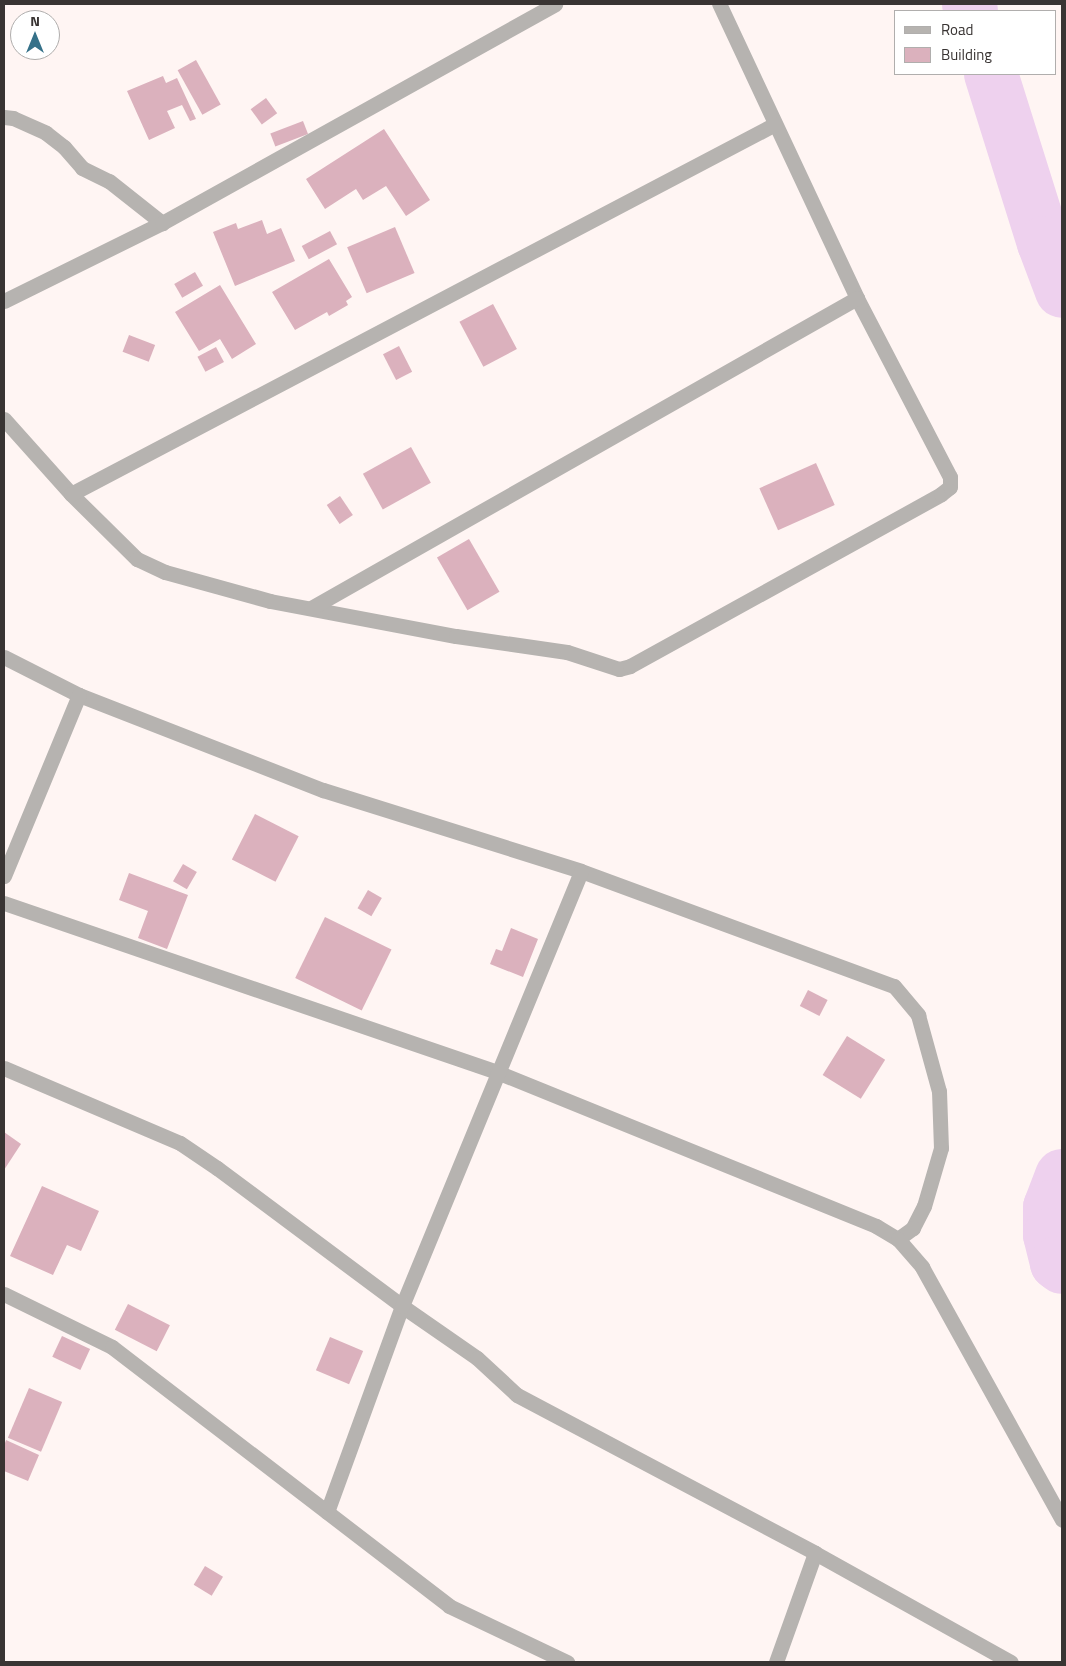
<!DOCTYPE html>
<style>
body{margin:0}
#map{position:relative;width:1066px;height:1666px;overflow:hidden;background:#fff5f3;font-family:"Titillium Web",sans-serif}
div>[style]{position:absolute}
.river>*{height:54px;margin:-27px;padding:0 27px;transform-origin:27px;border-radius:27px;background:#eed1ee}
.building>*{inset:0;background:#dbb1bd;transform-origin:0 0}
.minor>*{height:15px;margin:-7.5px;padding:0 7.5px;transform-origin:7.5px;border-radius:7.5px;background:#b6b3b0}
span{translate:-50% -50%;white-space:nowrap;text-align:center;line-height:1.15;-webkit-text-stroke:5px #fff;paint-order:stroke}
.frame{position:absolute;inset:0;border:5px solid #393433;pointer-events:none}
.legend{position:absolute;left:894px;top:10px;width:162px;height:65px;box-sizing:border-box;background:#fff;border:1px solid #b0aead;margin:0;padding:6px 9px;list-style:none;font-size:15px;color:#393433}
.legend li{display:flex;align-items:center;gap:10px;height:25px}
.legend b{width:25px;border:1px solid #b0aead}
.north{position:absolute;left:10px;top:10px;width:50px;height:50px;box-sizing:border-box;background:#fff;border:1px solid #b0aead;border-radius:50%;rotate:0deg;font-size:14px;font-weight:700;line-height:20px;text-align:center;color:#393433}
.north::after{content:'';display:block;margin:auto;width:18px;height:22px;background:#357189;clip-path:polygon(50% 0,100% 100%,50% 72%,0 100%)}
</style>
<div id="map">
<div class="river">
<div style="left:969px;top:4px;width:7px;rotate:74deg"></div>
<div style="left:991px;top:74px;width:177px;rotate:72.6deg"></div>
<div style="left:1044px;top:243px;width:51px;rotate:69.4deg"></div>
<div style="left:1062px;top:1176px;width:33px;rotate:111deg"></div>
<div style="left:1050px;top:1207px;width:28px;rotate:90deg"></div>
<div style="left:1050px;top:1235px;width:29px;rotate:76deg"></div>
<div style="left:1057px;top:1263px;width:6px;rotate:39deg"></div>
</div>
<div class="building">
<div style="left:196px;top:60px;width:51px;height:21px;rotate:61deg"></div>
<div style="clip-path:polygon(163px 76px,166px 83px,177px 78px,196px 119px,190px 121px,182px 105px,167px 111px,175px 128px,149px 140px,127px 91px)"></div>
<div style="left:266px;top:98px;width:19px;height:19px;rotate:54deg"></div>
<div style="left:303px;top:121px;width:14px;height:35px;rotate:69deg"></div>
<div style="clip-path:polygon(384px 129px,430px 200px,406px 216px,386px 186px,363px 200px,356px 189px,325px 209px,306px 179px)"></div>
<div style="clip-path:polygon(262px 220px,267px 234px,281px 228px,295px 261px,235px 286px,213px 232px,236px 223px,238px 229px)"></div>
<div style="left:395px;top:227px;width:50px;height:52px;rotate:67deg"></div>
<div style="left:330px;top:231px;width:15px;height:32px;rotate:62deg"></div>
<div style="clip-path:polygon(329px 259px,352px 297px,346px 301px,348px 305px,329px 316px,327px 312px,295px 330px,272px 292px)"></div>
<div style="left:195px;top:272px;width:16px;height:24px;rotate:60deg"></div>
<div style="clip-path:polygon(220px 285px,256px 344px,232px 359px,220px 339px,199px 351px,175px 312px)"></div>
<div style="left:493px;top:304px;width:51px;height:38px;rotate:62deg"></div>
<div style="left:129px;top:335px;width:28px;height:18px;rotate:21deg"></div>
<div style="left:399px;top:346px;width:29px;height:18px;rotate:63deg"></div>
<div style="left:216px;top:347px;width:17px;height:21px;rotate:62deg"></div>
<div style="left:411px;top:447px;width:41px;height:55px;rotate:61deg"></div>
<div style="left:816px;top:463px;width:46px;height:62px;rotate:66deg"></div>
<div style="left:340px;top:496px;width:23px;height:16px;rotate:56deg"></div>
<div style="left:469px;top:539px;width:61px;height:37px;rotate:60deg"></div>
<div style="left:255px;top:814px;width:49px;height:51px;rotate:27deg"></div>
<div style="left:183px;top:864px;width:16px;height:20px;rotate:30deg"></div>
<div style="clip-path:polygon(129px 873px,188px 895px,167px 949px,138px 938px,148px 911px,119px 900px)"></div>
<div style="left:368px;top:890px;width:16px;height:21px;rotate:30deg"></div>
<div style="left:325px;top:917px;width:74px;height:68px;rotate:26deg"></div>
<div style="clip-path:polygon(511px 928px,538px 939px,523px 977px,490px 964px,496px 949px,502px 951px)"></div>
<div style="left:808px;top:990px;width:22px;height:18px;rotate:27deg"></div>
<div style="left:847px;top:1036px;width:45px;height:46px;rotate:32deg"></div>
<div style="clip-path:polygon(4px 1132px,21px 1144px,4px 1170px)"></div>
<div style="clip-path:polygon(42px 1186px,99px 1211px,81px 1251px,67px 1245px,53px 1275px,10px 1256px)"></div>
<div style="left:128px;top:1304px;width:47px;height:29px;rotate:27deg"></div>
<div style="left:62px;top:1336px;width:31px;height:23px;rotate:25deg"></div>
<div style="left:330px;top:1337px;width:36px;height:36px;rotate:23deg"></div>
<div style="left:29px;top:1388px;width:36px;height:54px;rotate:23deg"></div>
<div style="clip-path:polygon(6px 1440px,39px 1455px,28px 1481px,4px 1471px,4px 1446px)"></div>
<div style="left:205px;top:1566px;width:21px;height:22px;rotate:31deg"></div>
</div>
<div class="minor">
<div style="left:4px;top:117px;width:9px;rotate:6deg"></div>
<div style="left:13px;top:118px;width:36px;rotate:24deg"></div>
<div style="left:46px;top:133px;width:23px;rotate:38deg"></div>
<div style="left:64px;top:147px;width:28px;rotate:49deg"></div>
<div style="left:82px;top:168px;width:30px;rotate:26deg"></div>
<div style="left:109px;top:181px;width:68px;rotate:38.4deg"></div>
<div style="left:4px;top:301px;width:176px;rotate:-26.3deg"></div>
<div style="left:162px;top:223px;width:450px;rotate:-29.1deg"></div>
<div style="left:4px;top:419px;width:101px;rotate:48.2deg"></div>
<div style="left:71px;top:494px;width:93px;rotate:44.6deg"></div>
<div style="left:137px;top:559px;width:31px;rotate:25deg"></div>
<div style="left:165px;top:572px;width:109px;rotate:15.4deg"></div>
<div style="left:270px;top:601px;width:189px;rotate:10.7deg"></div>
<div style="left:456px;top:636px;width:112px;rotate:8.2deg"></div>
<div style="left:567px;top:652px;width:55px;rotate:18.1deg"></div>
<div style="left:619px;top:669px;width:11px;rotate:-15deg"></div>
<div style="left:630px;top:666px;width:355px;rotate:-28.9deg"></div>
<div style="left:941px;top:494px;width:11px;rotate:-38deg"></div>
<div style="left:950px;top:487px;width:10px;rotate:-90deg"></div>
<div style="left:950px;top:477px;width:202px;rotate:-117.5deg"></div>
<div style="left:857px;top:298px;width:325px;rotate:-115.1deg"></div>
<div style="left:71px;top:494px;width:795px;rotate:-27.72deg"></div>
<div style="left:311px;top:608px;width:628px;rotate:-29.59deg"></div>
<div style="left:4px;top:657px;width:84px;rotate:26.9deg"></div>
<div style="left:79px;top:695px;width:262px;rotate:21.3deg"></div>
<div style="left:323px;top:790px;width:270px;rotate:17.4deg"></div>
<div style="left:581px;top:871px;width:333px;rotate:20.2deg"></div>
<div style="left:894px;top:986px;width:38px;rotate:50deg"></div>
<div style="left:918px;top:1015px;width:79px;rotate:74.6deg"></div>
<div style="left:939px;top:1091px;width:57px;rotate:88deg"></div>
<div style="left:941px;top:1148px;width:60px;rotate:106.3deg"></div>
<div style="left:924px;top:1206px;width:25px;rotate:117deg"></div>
<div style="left:913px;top:1228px;width:19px;rotate:144deg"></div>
<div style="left:4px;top:876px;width:196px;rotate:-67.5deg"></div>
<div style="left:4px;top:903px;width:521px;rotate:18.92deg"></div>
<div style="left:497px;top:1072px;width:409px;rotate:22.1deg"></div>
<div style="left:876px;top:1226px;width:26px;rotate:31deg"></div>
<div style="left:898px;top:1239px;width:37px;rotate:49deg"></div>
<div style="left:922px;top:1267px;width:289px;rotate:61deg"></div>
<div style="left:4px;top:1068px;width:191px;rotate:23.1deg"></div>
<div style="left:180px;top:1143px;width:45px;rotate:34deg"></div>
<div style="left:217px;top:1168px;width:231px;rotate:36.7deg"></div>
<div style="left:402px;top:1306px;width:91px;rotate:34.7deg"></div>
<div style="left:477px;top:1358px;width:54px;rotate:42.8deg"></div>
<div style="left:517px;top:1395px;width:337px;rotate:27.9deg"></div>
<div style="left:815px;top:1553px;width:224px;rotate:29.1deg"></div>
<div style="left:4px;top:1294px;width:120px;rotate:26.1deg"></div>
<div style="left:112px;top:1347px;width:425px;rotate:37.5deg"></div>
<div style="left:449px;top:1606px;width:131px;rotate:25.4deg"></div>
<div style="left:327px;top:1512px;width:219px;rotate:-70deg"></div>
<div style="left:402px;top:1306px;width:470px;rotate:-67.6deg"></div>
<div style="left:776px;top:1662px;width:116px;rotate:-70.3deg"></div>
</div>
<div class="frame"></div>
<ul class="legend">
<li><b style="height:6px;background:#b6b3b0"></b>Road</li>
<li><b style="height:14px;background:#dbb1bd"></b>Building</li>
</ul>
<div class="north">N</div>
</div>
